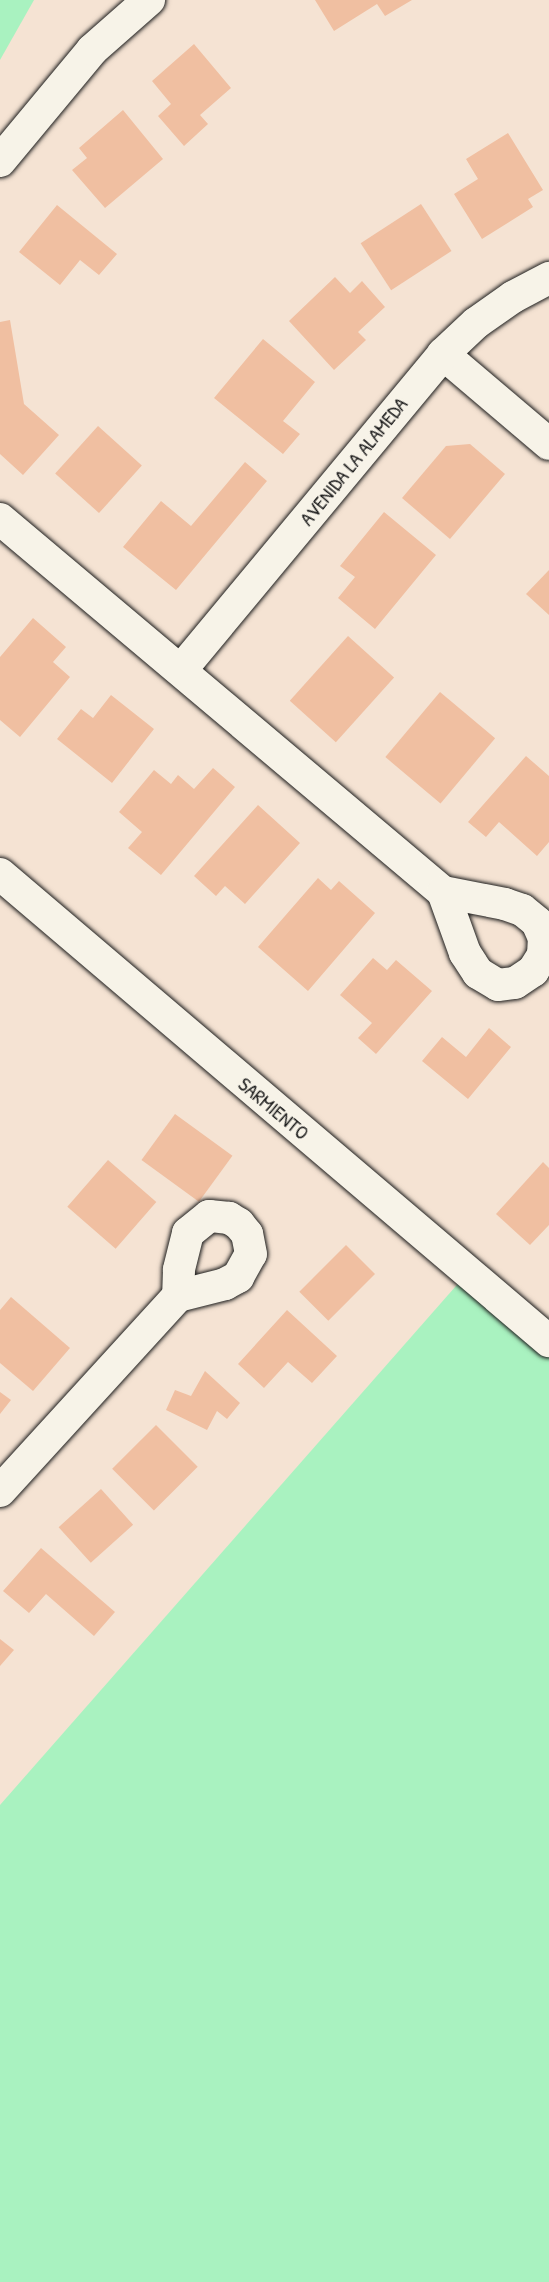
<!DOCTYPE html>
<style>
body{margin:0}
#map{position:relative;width:549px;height:2282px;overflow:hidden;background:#f5e3d3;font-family:"Patrick Hand",sans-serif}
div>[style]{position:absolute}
.green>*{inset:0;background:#a9f2c0}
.building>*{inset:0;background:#f0bfa1;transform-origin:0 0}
.roads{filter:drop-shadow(0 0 2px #1c1c1c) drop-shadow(0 0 2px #1c1c1c)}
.street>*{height:32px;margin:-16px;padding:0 16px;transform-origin:16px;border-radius:16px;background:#f7f3e8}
span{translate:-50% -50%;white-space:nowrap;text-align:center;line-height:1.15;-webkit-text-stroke:4.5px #f7f3e8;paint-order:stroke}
.street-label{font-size:20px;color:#1c1c1c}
</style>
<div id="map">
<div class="green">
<div style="clip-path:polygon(0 0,34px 0,0 60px)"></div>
<div style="clip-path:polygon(470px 1270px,549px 1336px,549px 2282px,0 2282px,0 1805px)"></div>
</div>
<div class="building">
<div style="clip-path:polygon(315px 0,412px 0,385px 16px,377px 4px,334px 31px)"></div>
<div style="clip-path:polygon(194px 44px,231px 88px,200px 115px,208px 124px,184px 146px,158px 116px,171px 104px,152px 81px)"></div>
<div style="clip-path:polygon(123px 110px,163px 159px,105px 208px,72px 170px,87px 158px,79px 148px)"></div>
<div style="clip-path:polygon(508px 133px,543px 190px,528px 199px,533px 207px,482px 239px,454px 194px,478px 179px,466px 159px)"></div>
<div style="left:421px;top:204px;width:56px;height:72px;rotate:57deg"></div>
<div style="clip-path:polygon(57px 205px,117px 254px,99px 275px,80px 260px,60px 285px,19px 252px)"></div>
<div style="clip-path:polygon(335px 277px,350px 293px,362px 281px,385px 307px,358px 332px,366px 340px,334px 370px,289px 321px)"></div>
<div style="clip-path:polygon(10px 320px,24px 404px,59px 435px,23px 475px,0 454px,0 322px)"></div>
<div style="clip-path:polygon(263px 339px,315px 382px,283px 421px,300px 434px,283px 454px,214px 398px)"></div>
<div style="left:98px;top:426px;width:59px;height:64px;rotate:42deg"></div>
<div style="clip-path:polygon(470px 444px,505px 474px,450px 539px,402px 498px,446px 446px)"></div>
<div style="clip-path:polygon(245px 462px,267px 481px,176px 590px,123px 547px,161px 501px,191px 526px)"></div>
<div style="clip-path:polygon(384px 512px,436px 555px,375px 629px,338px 598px,355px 577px,340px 566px)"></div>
<div style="clip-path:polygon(549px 570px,549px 615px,526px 594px)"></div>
<div style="clip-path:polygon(33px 618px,66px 647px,53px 662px,70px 677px,20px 737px,0 720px,0 657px)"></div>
<div style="left:348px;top:636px;width:62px;height:87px;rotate:42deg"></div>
<div style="left:440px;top:692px;width:72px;height:85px;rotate:40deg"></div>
<div style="clip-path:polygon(111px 695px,154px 729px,112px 783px,57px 739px,81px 709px,93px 718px)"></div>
<div style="clip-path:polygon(526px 756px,549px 776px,549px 842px,537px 856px,499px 822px,486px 837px,468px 822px)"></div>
<div style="clip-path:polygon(213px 768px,235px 787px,161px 875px,128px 848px,142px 832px,119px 812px,154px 770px,171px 784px,178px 775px,194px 789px)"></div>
<div style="clip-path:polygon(258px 805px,300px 843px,245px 904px,225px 886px,216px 896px,194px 876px)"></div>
<div style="clip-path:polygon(318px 878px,331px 890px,339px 881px,375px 913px,308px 991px,258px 947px)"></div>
<div style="clip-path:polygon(373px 958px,387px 970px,396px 960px,432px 991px,376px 1054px,358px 1038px,372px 1023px,340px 995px)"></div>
<div style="clip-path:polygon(489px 1028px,511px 1047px,468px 1099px,422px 1061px,442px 1037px,466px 1057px)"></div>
<div style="left:175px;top:1114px;width:71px;height:57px;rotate:36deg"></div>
<div style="left:108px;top:1160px;width:64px;height:62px;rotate:41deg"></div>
<div style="clip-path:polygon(543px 1162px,549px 1168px,549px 1225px,530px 1245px,496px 1214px)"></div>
<div style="left:346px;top:1245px;width:41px;height:66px;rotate:45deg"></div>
<div style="clip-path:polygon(11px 1297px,70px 1348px,33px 1391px,0 1363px,0 1310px)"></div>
<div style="clip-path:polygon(287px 1310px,337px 1356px,312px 1383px,288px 1362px,264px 1388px,238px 1364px)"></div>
<div style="clip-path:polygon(205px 1371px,240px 1403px,227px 1419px,217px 1411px,207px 1430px,166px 1410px,175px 1390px,191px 1396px)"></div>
<div style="clip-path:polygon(0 1392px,11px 1400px,0 1414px)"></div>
<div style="left:156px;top:1425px;width:59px;height:62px;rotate:45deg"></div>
<div style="left:101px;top:1489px;width:48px;height:57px;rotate:48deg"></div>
<div style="clip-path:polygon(41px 1548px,115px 1612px,94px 1636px,46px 1594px,29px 1613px,3px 1591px)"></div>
<div style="clip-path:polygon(0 1639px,14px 1650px,0 1666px)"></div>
</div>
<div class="roads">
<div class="street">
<div style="left:0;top:161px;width:144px;rotate:-50.3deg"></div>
<div style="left:92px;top:50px;width:76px;rotate:-41.3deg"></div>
<div style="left:443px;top:354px;width:139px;rotate:40.3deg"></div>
<div style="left:0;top:519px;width:579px;rotate:40.1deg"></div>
<div style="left:443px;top:892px;width:65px;rotate:70.2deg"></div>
<div style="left:465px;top:953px;width:24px;rotate:57deg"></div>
<div style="left:478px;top:973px;width:23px;rotate:31deg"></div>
<div style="left:498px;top:985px;width:17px;rotate:-7deg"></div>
<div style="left:515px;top:983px;width:22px;rotate:-34deg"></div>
<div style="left:533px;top:971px;width:19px;rotate:-58deg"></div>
<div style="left:543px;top:955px;width:17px;rotate:-87deg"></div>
<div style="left:544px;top:938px;width:17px;rotate:-114deg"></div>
<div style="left:537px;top:922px;width:19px;rotate:-141deg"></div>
<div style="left:522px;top:910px;width:18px;rotate:-161deg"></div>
<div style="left:505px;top:904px;width:63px;rotate:-169deg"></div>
<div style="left:181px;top:670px;width:410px;rotate:-50.3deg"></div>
<div style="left:443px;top:354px;width:45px;rotate:-43.2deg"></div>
<div style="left:476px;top:323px;width:45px;rotate:-35.1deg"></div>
<div style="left:513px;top:297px;width:41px;rotate:-27.8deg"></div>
<div style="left:0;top:874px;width:721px;rotate:40.39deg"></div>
<div style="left:0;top:1491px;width:264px;rotate:-47.6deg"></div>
<div style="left:178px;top:1296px;width:49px;rotate:-14.3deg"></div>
<div style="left:225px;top:1284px;width:15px;rotate:-28deg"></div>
<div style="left:238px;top:1277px;width:26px;rotate:-61deg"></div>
<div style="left:251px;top:1254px;width:20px;rotate:-101deg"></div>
<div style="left:247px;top:1234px;width:13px;rotate:-129deg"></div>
<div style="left:239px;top:1224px;width:12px;rotate:-149deg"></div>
<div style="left:229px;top:1218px;width:20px;rotate:-174deg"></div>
<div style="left:209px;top:1216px;width:27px;rotate:141deg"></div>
<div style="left:188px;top:1233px;width:38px;rotate:104deg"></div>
<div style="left:179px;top:1270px;width:26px;rotate:92deg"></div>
</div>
</div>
<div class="street-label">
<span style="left:353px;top:461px;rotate:-51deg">AVENIDA LA ALAMEDA</span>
<span style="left:274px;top:1108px;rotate:40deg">SARMIENTO</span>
</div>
</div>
